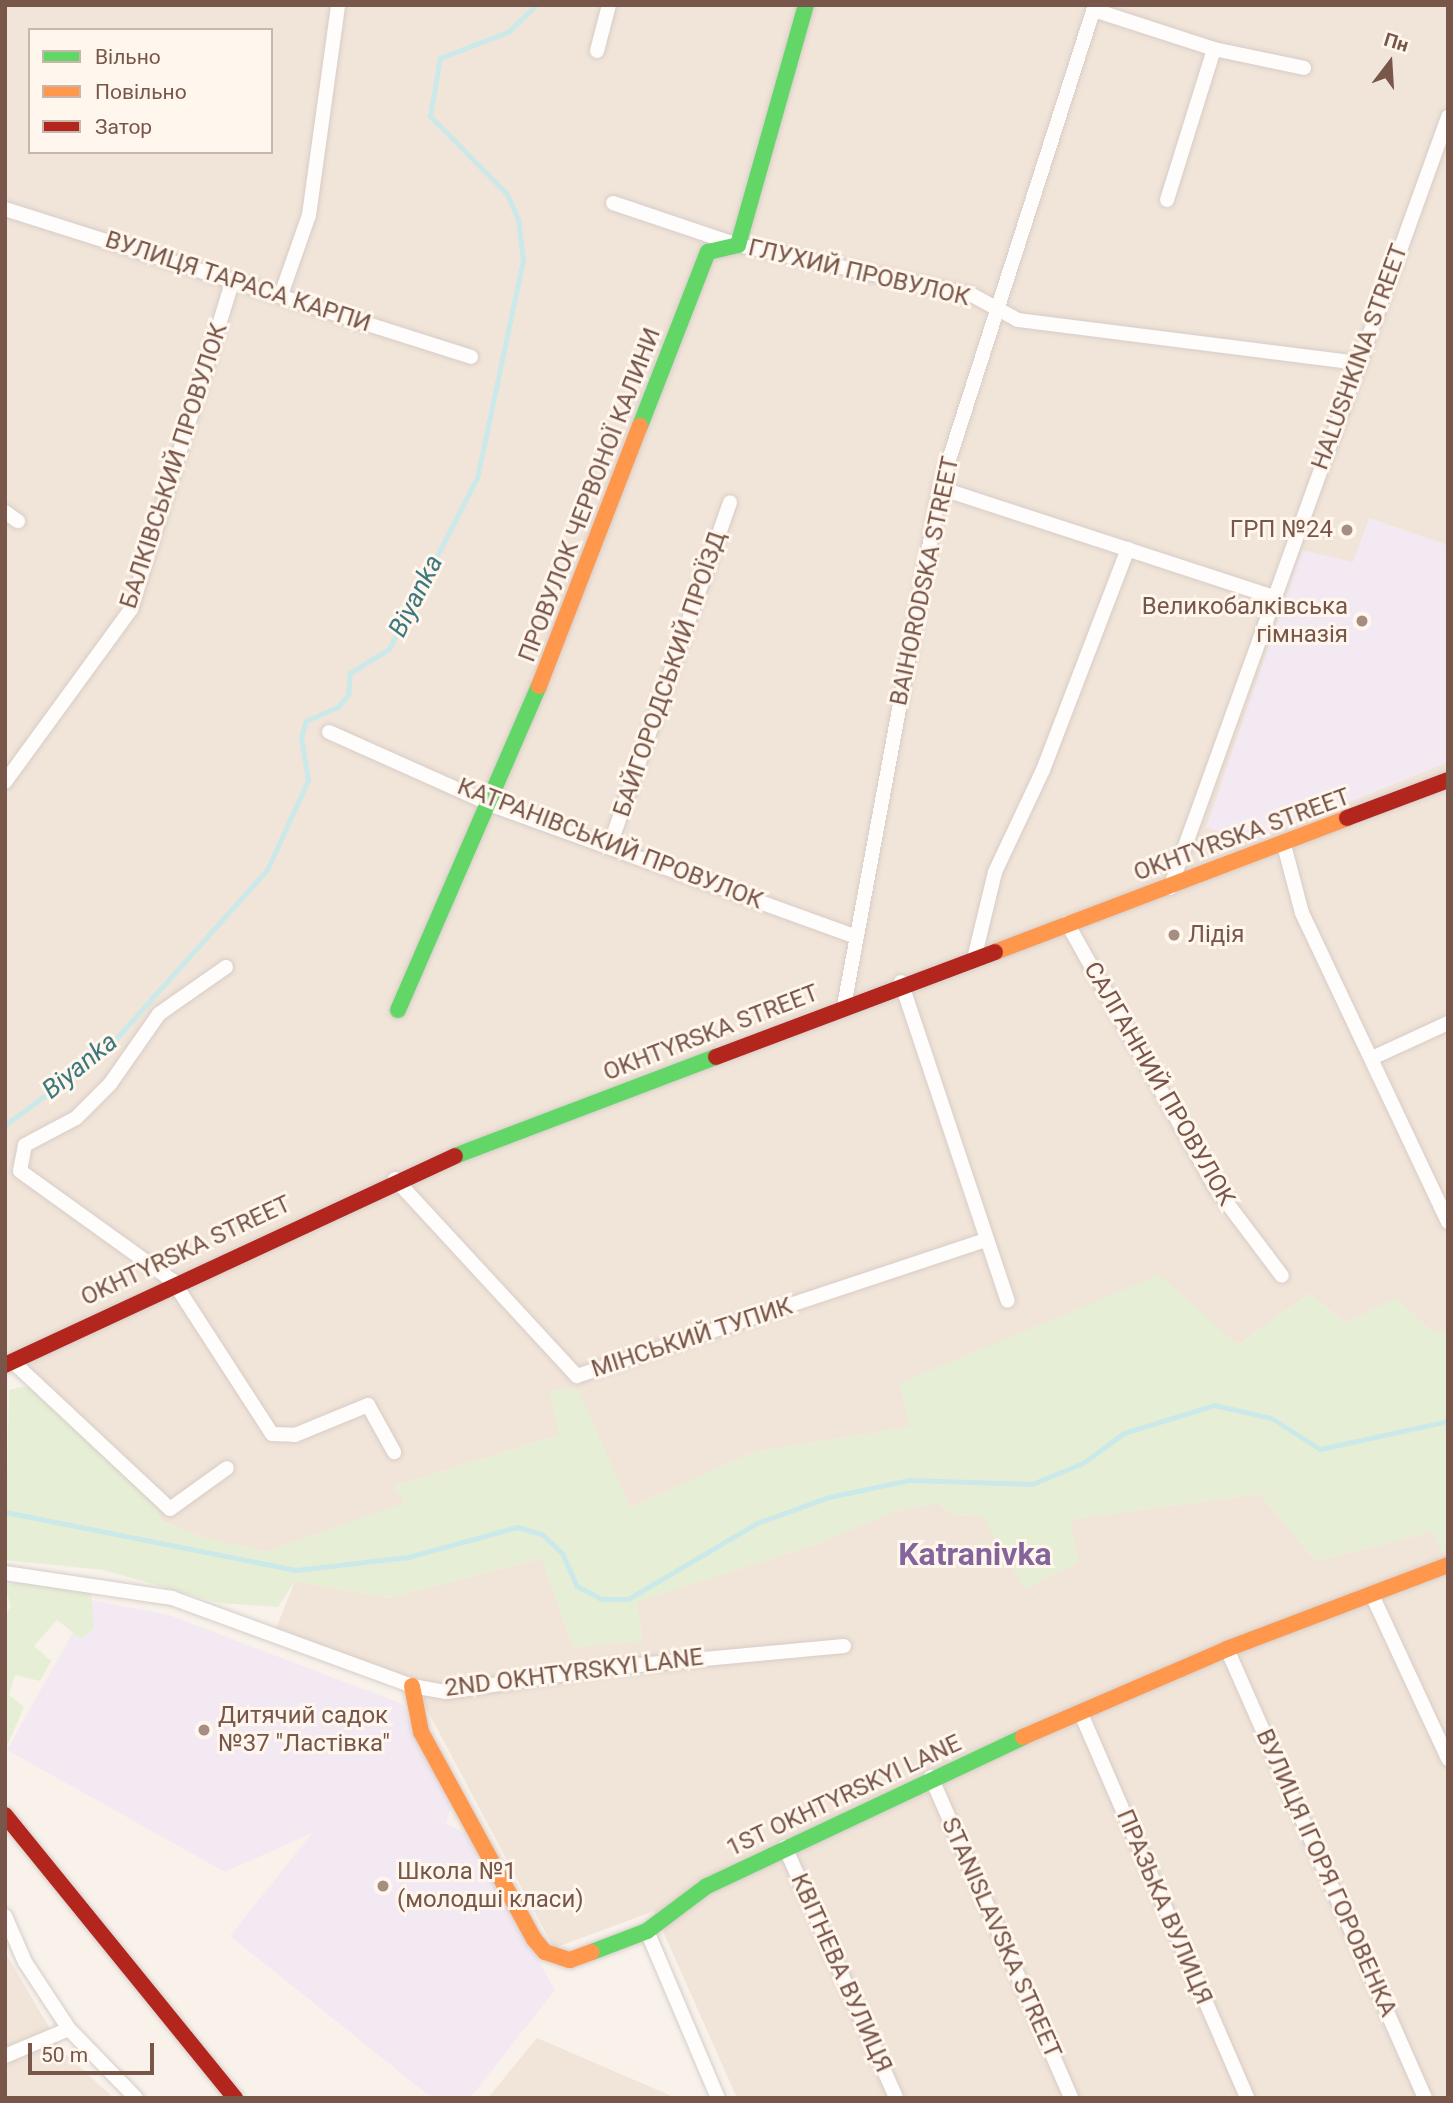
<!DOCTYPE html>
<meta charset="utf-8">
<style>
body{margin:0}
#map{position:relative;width:1453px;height:2103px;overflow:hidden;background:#f8f2eb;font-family:Roboto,sans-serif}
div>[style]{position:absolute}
.residential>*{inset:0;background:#f1e4d8}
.education>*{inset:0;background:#f3e9f3}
.green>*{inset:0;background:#e6efd5}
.stream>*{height:5px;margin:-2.5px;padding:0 2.5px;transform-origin:2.5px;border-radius:2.5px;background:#cce9e9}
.roads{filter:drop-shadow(0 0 2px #d6cdc8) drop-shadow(0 0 2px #d6cdc8)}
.street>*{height:14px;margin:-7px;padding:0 7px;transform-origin:7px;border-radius:7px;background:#fefdfc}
.fast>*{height:16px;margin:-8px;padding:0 8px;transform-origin:8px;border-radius:8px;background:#63d668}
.slow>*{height:16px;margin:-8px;padding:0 8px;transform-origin:8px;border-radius:8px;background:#ff974d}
.jam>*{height:16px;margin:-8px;padding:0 8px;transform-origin:8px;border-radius:8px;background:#b3261e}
.dots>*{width:19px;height:19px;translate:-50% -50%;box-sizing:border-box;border:4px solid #fff6ed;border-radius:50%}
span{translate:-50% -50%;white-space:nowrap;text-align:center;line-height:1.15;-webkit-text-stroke:6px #fff6ed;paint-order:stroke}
.street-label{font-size:24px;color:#785649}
.poi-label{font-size:24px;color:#785649}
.right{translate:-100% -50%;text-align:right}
.left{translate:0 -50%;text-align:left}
.water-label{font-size:26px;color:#3c787d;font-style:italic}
.district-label{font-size:32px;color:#84659b;font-weight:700}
.frame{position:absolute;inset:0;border:7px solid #785649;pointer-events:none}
.legend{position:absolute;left:28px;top:28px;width:245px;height:126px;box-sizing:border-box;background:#fff6ed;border:2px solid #c9b6ab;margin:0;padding:9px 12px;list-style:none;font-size:21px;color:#785649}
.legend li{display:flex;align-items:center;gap:14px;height:35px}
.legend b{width:35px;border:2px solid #c9b6ab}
.north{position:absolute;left:1355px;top:28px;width:70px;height:70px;-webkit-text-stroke:5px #fff6ed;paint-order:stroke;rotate:17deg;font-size:19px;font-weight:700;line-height:28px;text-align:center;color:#785649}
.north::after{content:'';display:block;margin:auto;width:24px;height:32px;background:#785649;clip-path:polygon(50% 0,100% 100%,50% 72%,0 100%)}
.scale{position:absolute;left:28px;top:2043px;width:126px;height:32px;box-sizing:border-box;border:4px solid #785649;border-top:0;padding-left:9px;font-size:21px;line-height:24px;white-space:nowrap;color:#785649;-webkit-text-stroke:5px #fff6ed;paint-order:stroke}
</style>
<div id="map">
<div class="residential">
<div style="clip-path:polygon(evenodd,5px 5px,1448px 5px,1448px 1330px,1434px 1333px,1396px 1299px,1346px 1323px,1309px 1294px,1238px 1345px,900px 1383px,911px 1427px,754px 1452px,630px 1508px,577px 1389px,559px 1435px,395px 1486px,405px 1503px,267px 1552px,207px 1539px,162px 1521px,152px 1500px,5px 1361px,5px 5px,30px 30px,271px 30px,271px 152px,30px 152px,30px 30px)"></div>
<div style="clip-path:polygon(1260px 1494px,1316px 1561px,1433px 1531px,1441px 1551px,1448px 1550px,1448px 2098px,737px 2098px,654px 1911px,554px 1948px,410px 1678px,275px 1631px,295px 1581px,388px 1598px,542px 1558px,573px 1647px,643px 1640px,636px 1602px,816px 1544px,895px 1511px,938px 1503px,953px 1515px,981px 1514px,1078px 1563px,1070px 1519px)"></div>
<div style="clip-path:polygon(5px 1952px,64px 2053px,114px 2098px,5px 2098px)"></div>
<div style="clip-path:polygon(537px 2038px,676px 2098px,488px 2098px)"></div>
</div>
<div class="education">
<div style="clip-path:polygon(1369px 518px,1448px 545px,1448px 762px,1251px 842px,1206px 827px,1302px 550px,1353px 562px)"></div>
<div style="clip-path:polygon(91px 1600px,169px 1615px,402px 1704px,451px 1806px,446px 1823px,469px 1836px,555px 1990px,470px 2098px,432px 2098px,230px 1936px,312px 1833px,225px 1872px,7px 1750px)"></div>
</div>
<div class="green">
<div style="clip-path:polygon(1159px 1275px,1238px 1345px,1309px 1294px,1346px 1323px,1396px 1298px,1433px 1332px,1448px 1330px,1448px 1550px,1441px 1552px,1433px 1531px,1316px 1561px,1260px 1494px,1071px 1519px,1078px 1563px,1024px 1589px,981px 1514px,953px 1515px,938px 1503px,895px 1511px,816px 1544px,637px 1602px,643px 1641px,573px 1647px,542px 1558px,388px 1598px,295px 1581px,278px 1607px,220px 1603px,103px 1570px,5px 1560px,9px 1390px,31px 1385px,152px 1500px,162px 1521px,207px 1539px,267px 1552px,404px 1503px,395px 1486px,559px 1435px,549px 1390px,578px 1389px,630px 1508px,754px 1452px,910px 1427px,900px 1383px)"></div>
<div style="clip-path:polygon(19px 1581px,91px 1592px,94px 1628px,81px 1639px,57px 1620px,34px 1646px,51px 1661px,40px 1681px,15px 1675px,9px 1695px,24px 1707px,6px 1748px,5px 1613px,11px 1607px,5px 1586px)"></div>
</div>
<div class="stream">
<div style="left:5px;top:1125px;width:123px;rotate:-36.4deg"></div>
<div style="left:104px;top:1052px;width:244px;rotate:-48.2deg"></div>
<div style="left:267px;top:870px;width:99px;rotate:-65.5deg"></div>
<div style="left:308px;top:780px;width:44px;rotate:-99.2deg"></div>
<div style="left:301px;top:737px;width:17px;rotate:-73deg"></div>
<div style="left:306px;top:721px;width:35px;rotate:-24deg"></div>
<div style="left:338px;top:707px;width:16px;rotate:-50deg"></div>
<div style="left:348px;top:695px;width:22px;rotate:-85deg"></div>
<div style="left:350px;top:673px;width:46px;rotate:-31.6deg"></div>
<div style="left:389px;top:649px;width:192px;rotate:-62.8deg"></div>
<div style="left:477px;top:478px;width:224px;rotate:-78.1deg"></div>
<div style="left:523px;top:259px;width:40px;rotate:-97.1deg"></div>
<div style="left:518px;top:219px;width:27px;rotate:-114deg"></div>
<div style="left:507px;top:194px;width:110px;rotate:-134.6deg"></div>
<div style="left:430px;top:116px;width:59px;rotate:-80.2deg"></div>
<div style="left:440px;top:58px;width:73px;rotate:-20.9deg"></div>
<div style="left:508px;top:32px;width:39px;rotate:-44deg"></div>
<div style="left:5px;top:1512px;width:297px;rotate:11.3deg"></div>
<div style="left:296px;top:1570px;width:113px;rotate:-6.6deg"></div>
<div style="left:408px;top:1557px;width:113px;rotate:-15.4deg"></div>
<div style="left:517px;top:1527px;width:26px;rotate:16deg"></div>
<div style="left:542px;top:1534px;width:28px;rotate:44deg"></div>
<div style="left:562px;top:1553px;width:36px;rotate:66deg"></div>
<div style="left:577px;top:1586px;width:27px;rotate:28deg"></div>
<div style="left:601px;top:1599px;width:27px"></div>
<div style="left:628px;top:1599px;width:150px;rotate:-30.5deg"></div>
<div style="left:757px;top:1523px;width:77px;rotate:-19.9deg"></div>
<div style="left:829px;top:1497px;width:82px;rotate:-12deg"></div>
<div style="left:909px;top:1480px;width:123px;rotate:1.9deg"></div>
<div style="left:1032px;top:1484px;width:55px;rotate:-22.4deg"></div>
<div style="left:1083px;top:1463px;width:51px;rotate:-36.2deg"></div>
<div style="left:1124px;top:1433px;width:94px;rotate:-17.3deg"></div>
<div style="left:1214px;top:1405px;width:58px;rotate:12.8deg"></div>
<div style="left:1271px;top:1418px;width:58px;rotate:32.3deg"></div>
<div style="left:1320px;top:1449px;width:131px;rotate:-12.3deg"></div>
</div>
<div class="roads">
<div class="street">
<div style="left:1094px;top:10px;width:126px;rotate:18deg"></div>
<div style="left:1214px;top:49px;width:92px;rotate:11.9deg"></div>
<div style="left:597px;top:51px;width:48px;rotate:-75.4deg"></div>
<div style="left:1167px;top:200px;width:158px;rotate:-72.7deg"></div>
<div style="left:613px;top:203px;width:132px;rotate:18.6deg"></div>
<div style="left:738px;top:245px;width:239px;rotate:12.1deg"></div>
<div style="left:972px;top:295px;width:52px;rotate:28.5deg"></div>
<div style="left:1018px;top:320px;width:342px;rotate:7.2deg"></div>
<div style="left:5px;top:209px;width:489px;rotate:17.6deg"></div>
<div style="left:281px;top:295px;width:85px;rotate:-70.7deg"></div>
<div style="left:309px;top:215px;width:212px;rotate:-82.1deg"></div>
<div style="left:940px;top:488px;width:351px;rotate:18.1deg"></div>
<div style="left:5px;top:512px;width:16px;rotate:35deg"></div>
<div style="left:329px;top:732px;width:179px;rotate:24.1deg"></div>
<div style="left:492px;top:805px;width:384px;rotate:19.9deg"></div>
<div style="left:5px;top:782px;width:214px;rotate:-53.9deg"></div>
<div style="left:131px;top:609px;width:345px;rotate:-72.8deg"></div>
<div style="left:610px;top:845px;width:363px;rotate:-70.7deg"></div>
<div style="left:1284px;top:845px;width:70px;rotate:75.2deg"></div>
<div style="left:1302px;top:913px;width:342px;rotate:64.7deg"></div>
<div style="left:1170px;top:888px;width:820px;rotate:-70.17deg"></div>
<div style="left:1067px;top:923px;width:303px;rotate:60.7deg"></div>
<div style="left:1215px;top:1187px;width:111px;rotate:53deg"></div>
<div style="left:974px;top:959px;width:89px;rotate:-76.4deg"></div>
<div style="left:995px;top:872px;width:113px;rotate:-64.8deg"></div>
<div style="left:1043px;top:770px;width:237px;rotate:-69deg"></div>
<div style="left:226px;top:967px;width:82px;rotate:145deg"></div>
<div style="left:159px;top:1014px;width:85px;rotate:125deg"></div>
<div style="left:110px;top:1084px;width:48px;rotate:135deg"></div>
<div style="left:76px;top:1118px;width:58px;rotate:152.1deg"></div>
<div style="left:25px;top:1145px;width:26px;rotate:101deg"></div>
<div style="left:20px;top:1171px;width:188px;rotate:35.7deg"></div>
<div style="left:173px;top:1281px;width:182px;rotate:57.1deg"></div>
<div style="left:272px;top:1434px;width:23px;rotate:2deg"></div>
<div style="left:295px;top:1435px;width:79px;rotate:-22.3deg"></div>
<div style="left:368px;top:1405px;width:54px;rotate:61deg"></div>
<div style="left:901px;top:982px;width:336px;rotate:71.5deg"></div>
<div style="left:844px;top:1006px;width:527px;rotate:-79.5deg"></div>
<div style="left:940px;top:488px;width:507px;rotate:-72.21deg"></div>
<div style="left:1372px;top:1058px;width:84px;rotate:-24.7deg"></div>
<div style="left:395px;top:1179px;width:268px;rotate:47.3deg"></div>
<div style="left:577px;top:1376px;width:428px;rotate:-18.4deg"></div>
<div style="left:12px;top:1361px;width:216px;rotate:43.1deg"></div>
<div style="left:170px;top:1509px;width:70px;rotate:-35.7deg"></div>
<div style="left:5px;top:1573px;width:169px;rotate:8.5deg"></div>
<div style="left:172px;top:1598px;width:256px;rotate:20.1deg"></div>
<div style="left:412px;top:1686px;width:35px;rotate:10deg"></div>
<div style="left:446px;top:1692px;width:163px;rotate:-8.5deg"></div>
<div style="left:607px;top:1668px;width:238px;rotate:-5.3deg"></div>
<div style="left:1372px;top:1595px;width:181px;rotate:65.1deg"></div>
<div style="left:1227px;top:1649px;width:491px;rotate:66.2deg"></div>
<div style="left:1082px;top:1716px;width:416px;rotate:66.6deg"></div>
<div style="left:931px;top:1777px;width:350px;rotate:66.4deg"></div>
<div style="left:785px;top:1847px;width:274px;rotate:66.1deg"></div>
<div style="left:5px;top:1916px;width:50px;rotate:66.5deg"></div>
<div style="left:25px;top:1962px;width:80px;rotate:56.7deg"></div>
<div style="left:69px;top:2029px;width:96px;rotate:45.8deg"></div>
<div style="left:647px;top:1931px;width:181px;rotate:67deg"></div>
<div style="left:5px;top:2056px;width:69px;rotate:-22.9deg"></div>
</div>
<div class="fast">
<div style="left:640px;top:426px;width:187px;rotate:-68.7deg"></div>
<div style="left:708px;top:252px;width:31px;rotate:-13deg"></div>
<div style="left:738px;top:245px;width:249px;rotate:-74.2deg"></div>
<div style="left:398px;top:1010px;width:353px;rotate:-66.5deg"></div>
<div style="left:455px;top:1156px;width:279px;rotate:-20.8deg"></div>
<div style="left:592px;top:1952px;width:59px;rotate:-20.9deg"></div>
<div style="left:647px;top:1931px;width:75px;rotate:-36.9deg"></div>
<div style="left:707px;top:1886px;width:349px;rotate:-25.2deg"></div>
</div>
<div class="slow">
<div style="left:539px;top:686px;width:279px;rotate:-68.8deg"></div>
<div style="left:995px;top:952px;width:377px;rotate:-20.8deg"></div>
<div style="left:412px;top:1686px;width:47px;rotate:78.9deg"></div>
<div style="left:421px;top:1732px;width:236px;rotate:61.4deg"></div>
<div style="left:534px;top:1939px;width:17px;rotate:50deg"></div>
<div style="left:545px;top:1952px;width:26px;rotate:18deg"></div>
<div style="left:570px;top:1960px;width:23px;rotate:-20deg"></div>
<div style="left:1023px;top:1737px;width:222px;rotate:-23.3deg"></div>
<div style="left:1227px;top:1649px;width:236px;rotate:-20.8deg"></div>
</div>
<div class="jam">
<div style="left:1347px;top:818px;width:108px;rotate:-20.6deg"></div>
<div style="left:716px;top:1057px;width:298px;rotate:-20.6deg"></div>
<div style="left:5px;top:1365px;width:496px;rotate:-24.9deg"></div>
<div style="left:5px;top:1815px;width:365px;rotate:50.9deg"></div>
</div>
</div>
<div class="dots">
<div style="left:1347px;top:530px;background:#a58d82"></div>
<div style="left:1362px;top:621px;background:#a58d82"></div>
<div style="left:1174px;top:935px;background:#a58d82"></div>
<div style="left:204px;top:1730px;background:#a58d82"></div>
<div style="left:383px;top:1886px;background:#a58d82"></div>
</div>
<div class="street-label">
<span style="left:859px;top:273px;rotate:13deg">ГЛУХИЙ ПРОВУЛОК</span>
<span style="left:238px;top:282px;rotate:18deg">ВУЛИЦЯ ТАРАСА КАРПИ</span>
<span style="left:1360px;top:357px;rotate:-70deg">HALUSHKINA STREET</span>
<span style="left:174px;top:466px;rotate:-72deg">БАЛКІВСЬКИЙ ПРОВУЛОК</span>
<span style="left:590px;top:495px;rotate:-69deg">ПРОВУЛОК ЧЕРВОНОЇ КАЛИНИ</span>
<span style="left:925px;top:581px;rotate:-78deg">BAIHORODSKA STREET</span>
<span style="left:670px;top:674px;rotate:-71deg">БАЙГОРОДСЬКИЙ ПРОЇЗД</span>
<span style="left:1242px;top:835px;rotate:-20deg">OKHTYRSKA STREET</span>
<span style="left:610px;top:844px;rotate:21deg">КАТРАНІВСЬКИЙ ПРОВУЛОК</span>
<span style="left:711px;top:1033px;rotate:-21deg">OKHTYRSKA STREET</span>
<span style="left:1159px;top:1084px;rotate:60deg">САЛГАННИЙ ПРОВУЛОК</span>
<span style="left:186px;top:1251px;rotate:-25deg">OKHTYRSKA STREET</span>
<span style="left:692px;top:1338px;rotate:-18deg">МІНСЬКИЙ ТУПИК</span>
<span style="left:574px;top:1673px;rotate:-7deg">2ND OKHTYRSKYI LANE</span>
<span style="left:844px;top:1796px;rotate:-25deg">1ST OKHTYRSKYI LANE</span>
<span style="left:1326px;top:1873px;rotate:66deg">ВУЛИЦЯ ІГОРЯ ГОРОВЕНКА</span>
<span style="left:1164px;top:1907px;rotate:67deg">ПРАЗЬКА ВУЛИЦЯ</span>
<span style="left:1001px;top:1938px;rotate:66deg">STANISLAVSKA STREET</span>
<span style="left:841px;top:1973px;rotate:66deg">КВІТНЕВА ВУЛИЦЯ</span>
</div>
<div class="poi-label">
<span class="right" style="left:1333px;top:530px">ГРП №24</span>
<span class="right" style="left:1348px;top:621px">Великобалківська<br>гімназія</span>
<span class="left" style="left:1188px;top:935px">Лідія</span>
<span class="left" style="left:218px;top:1730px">Дитячий садок<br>№37 "Ластівка"</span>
<span class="left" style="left:397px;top:1886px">Школа №1<br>(молодші класи)</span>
</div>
<div class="water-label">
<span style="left:416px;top:596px;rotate:-63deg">Biyanka</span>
<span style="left:80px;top:1066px;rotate:-39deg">Biyanka</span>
</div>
<div class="district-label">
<span style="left:975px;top:1554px">Katranivka</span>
</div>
<div class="frame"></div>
<ul class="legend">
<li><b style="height:9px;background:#63d668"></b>Вільно</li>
<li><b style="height:9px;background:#ff974d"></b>Повільно</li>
<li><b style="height:9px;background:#b3261e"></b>Затор</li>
</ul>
<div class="north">Пн</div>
<div class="scale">50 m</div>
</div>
